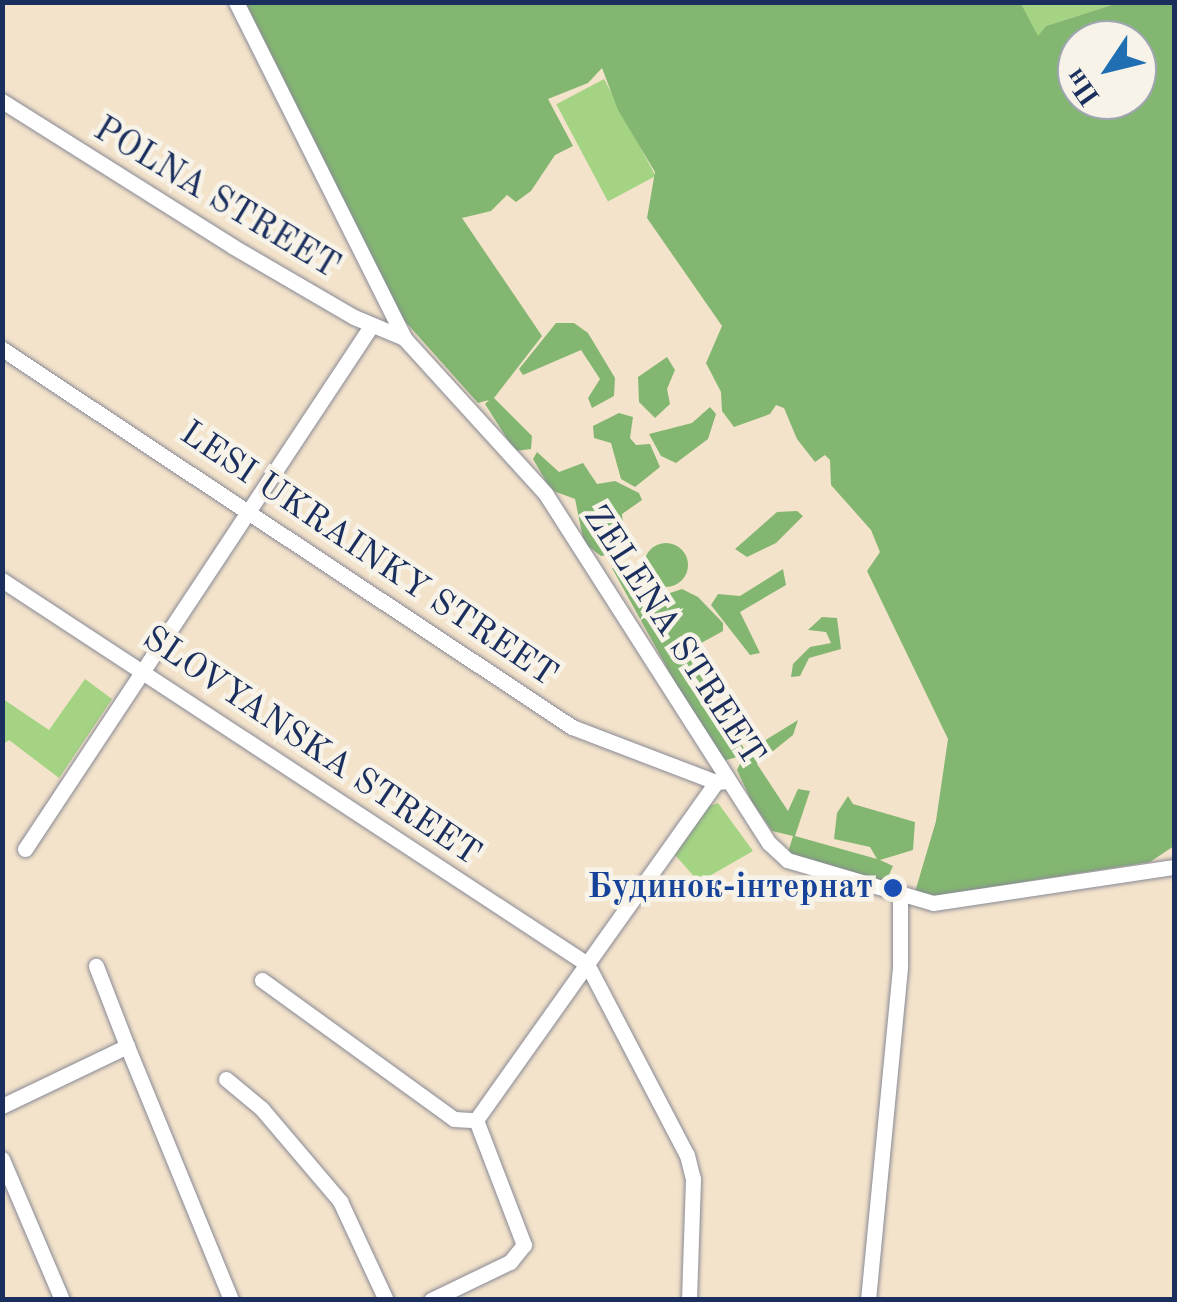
<!DOCTYPE html>
<meta charset="utf-8">
<style>
body{margin:0}
#map{position:relative;width:1177px;height:1302px;overflow:hidden;background:#f4e3cb;font-family:"Old Standard TT",serif}
div>[style]{position:absolute}
.green>*{inset:0;background:#a4d483;transform-origin:0 0}
.forest>*{inset:0;background:#83b671}
.round{border-radius:50%}
.roads{filter:drop-shadow(0 0 2px #888994) drop-shadow(0 0 2px #888994)}
.minor>*{height:15px;margin:-7.5px;padding:0 7.5px;transform-origin:7.5px;border-radius:7.5px;background:#fff}
.dots>*{width:28px;height:28px;translate:-50% -50%;box-sizing:border-box;border:5px solid #f7f3e8;border-radius:50%}
span{translate:-50% -50%;white-space:nowrap;text-align:center;line-height:1.15;-webkit-text-stroke:9px #f7f3e8;paint-order:stroke}
.street-label{font-size:35px;color:#1b2f5e}
.transit-label{font-size:35px;color:#164399;font-weight:700}
.right{translate:-100% -50%;text-align:right}
.frame{position:absolute;inset:0;border:5px solid #1b2f5e;pointer-events:none}
.north{position:absolute;left:1057px;top:20px;width:100px;height:100px;box-sizing:border-box;background:#f7f3e8;border:2px solid #9fa5b1;border-radius:50%;rotate:235deg;font-size:28px;font-weight:700;line-height:40px;text-align:center;color:#1b2f5e}
.north::after{content:'';display:block;margin:auto;width:35px;height:45px;background:#1f6fb2;clip-path:polygon(50% 0,100% 100%,50% 72%,0 100%)}
</style>
<div id="map">
<div class="green">
<div style="clip-path:polygon(1020px 3px,1118px 3px,1046px 26px,1038px 37px)"></div>
<div style="left:604px;top:79px;width:110px;height:54px;rotate:62deg"></div>
<div style="clip-path:polygon(85px 679px,112px 699px,59px 778px,9px 740px,3px 744px,3px 699px,49px 730px)"></div>
<div style="clip-path:polygon(718px 803px,753px 851px,699px 882px,675px 855px,707px 807px)"></div>
</div>
<div class="forest">
<div style="clip-path:polygon(evenodd,1020px 2px,1038px 36px,1046px 26px,1118px 3px,1174px 3px,1174px 846px,1150px 862px,934px 896px,915px 892px,936px 821px,948px 739px,867px 571px,880px 552px,871px 530px,831px 485px,830px 460px,825px 455px,815px 462px,797px 439px,784px 408px,776px 405px,770px 414px,734px 427px,722px 411px,721px 392px,706px 363px,722px 326px,647px 218px,655px 172px,618px 110px,602px 68px,588px 83px,548px 99px,573px 146px,555px 155px,531px 191px,516px 202px,507px 195px,491px 211px,462px 218px,542px 336px,494px 398px,532px 436px,531px 449px,515px 451px,485px 404px,489px 400px,478px 403px,403px 319px,246px 3px,1020px 2px,1077px 40px,1137px 40px,1137px 100px,1077px 100px,1077px 40px)"></div>
<div style="clip-path:polygon(556px 323px,574px 323px,588px 333px,615px 378px,614px 396px,592px 408px,588px 398px,600px 379px,581px 350px,523px 375px,519px 369px)"></div>
<div style="clip-path:polygon(667px 357px,675px 370px,667px 389px,670px 404px,655px 418px,639px 402px,638px 377px)"></div>
<div style="clip-path:polygon(710px 407px,716px 414px,708px 439px,676px 463px,661px 456px,649px 434px,692px 423px)"></div>
<div style="clip-path:polygon(619px 413px,633px 417px,630px 438px,636px 445px,650px 444px,660px 467px,635px 487px,621px 479px,611px 443px,594px 438px,593px 426px)"></div>
<div style="clip-path:polygon(537px 452px,559px 472px,583px 463px,597px 484px,615px 481px,639px 493px,642px 500px,622px 514px,626px 552px,601px 556px,584px 543px,575px 499px,551px 490px,533px 459px)"></div>
<div style="clip-path:polygon(797px 511px,803px 516px,776px 543px,747px 557px,735px 549px,777px 512px)"></div>
<div class="round" style="left:644px;top:543px;width:44px;height:44px"></div>
<div style="clip-path:polygon(612px 568px,636px 569px,661px 596px,682px 589px,698px 597px,723px 623px,723px 631px,703px 642px,697px 645px,690px 634px,683px 644px,746px 752px,798px 720px,793px 735px,757px 764px,788px 811px,798px 789px,810px 791px,795px 836px,877px 859px,870px 847px,834px 839px,837px 813px,848px 796px,853px 804px,915px 822px,913px 850px,880px 860px,893px 866px,884px 886px,787px 856px,793px 836px,772px 831px,751px 800px,737px 770px,744px 755px,723px 761px,708px 742px)"></div>
<div style="clip-path:polygon(783px 569px,786px 585px,740px 612px,760px 653px,750px 655px,711px 605px,718px 594px,740px 596px)"></div>
<div style="clip-path:polygon(822px 617px,837px 618px,841px 649px,809px 658px,800px 676px,791px 677px,793px 664px,810px 647px,831px 643px,826px 632px,808px 630px)"></div>
</div>
<div class="roads">
<div class="minor">
<div style="left:236px;top:2px;width:376px;rotate:63.4deg"></div>
<div style="left:404px;top:338px;width:210px;rotate:47.7deg"></div>
<div style="left:545px;top:493px;width:416px;rotate:57.4deg"></div>
<div style="left:769px;top:843px;width:25px;rotate:43deg"></div>
<div style="left:787px;top:860px;width:152px;rotate:16.4deg"></div>
<div style="left:933px;top:903px;width:244px;rotate:-8.5deg"></div>
<div style="left:2px;top:101px;width:272px;rotate:32.2deg"></div>
<div style="left:232px;top:246px;width:141px;rotate:30.2deg"></div>
<div style="left:354px;top:317px;width:54px;rotate:22.8deg"></div>
<div style="left:2px;top:349px;width:684px;rotate:33.55deg"></div>
<div style="left:572px;top:727px;width:154px;rotate:20.9deg"></div>
<div style="left:716px;top:782px;width:13px;rotate:-4deg"></div>
<div style="left:2px;top:580px;width:700px;rotate:33.28deg"></div>
<div style="left:587px;top:964px;width:216px;rotate:62.4deg"></div>
<div style="left:687px;top:1155px;width:25px;rotate:76deg"></div>
<div style="left:693px;top:1179px;width:121px;rotate:91.9deg"></div>
<div style="left:25px;top:849px;width:627px;rotate:-56.51deg"></div>
<div style="left:262px;top:980px;width:237px;rotate:35.9deg"></div>
<div style="left:454px;top:1119px;width:22px;rotate:3deg"></div>
<div style="left:127px;top:1046px;width:274px;rotate:67.7deg"></div>
<div style="left:226px;top:1079px;width:47px;rotate:39.8deg"></div>
<div style="left:262px;top:1109px;width:121px;rotate:49.7deg"></div>
<div style="left:340px;top:1201px;width:109px;rotate:65.1deg"></div>
<div style="left:2px;top:1106px;width:139px;rotate:-25.6deg"></div>
<div style="left:127px;top:1046px;width:86px;rotate:-111.2deg"></div>
<div style="left:476px;top:1120px;width:415px;rotate:-54.6deg"></div>
<div style="left:2px;top:1159px;width:153px;rotate:66.9deg"></div>
<div style="left:431px;top:1300px;width:88px;rotate:-25.7deg"></div>
<div style="left:510px;top:1262px;width:22px;rotate:-51deg"></div>
<div style="left:524px;top:1245px;width:134px;rotate:-111deg"></div>
<div style="left:868px;top:1300px;width:336px;rotate:-84.5deg"></div>
<div style="left:900px;top:966px;width:69px;rotate:-90deg"></div>
</div>
</div>
<div class="dots">
<div style="left:893px;top:888px;background:#1a4fb4"></div>
</div>
<div class="street-label">
<span style="left:216px;top:199px;rotate:31deg">POLNA STREET</span>
<span style="left:368px;top:555px;rotate:34deg">LESI UKRAINKY STREET</span>
<span style="left:673px;top:636px;rotate:57deg">ZELENA STREET</span>
<span style="left:311px;top:747px;rotate:34deg">SLOVYANSKA STREET</span>
</div>
<div class="transit-label">
<span class="right" style="left:873px;top:888px">Будинок-інтернат</span>
</div>
<div class="frame"></div>
<div class="north">Пн</div>
</div>
